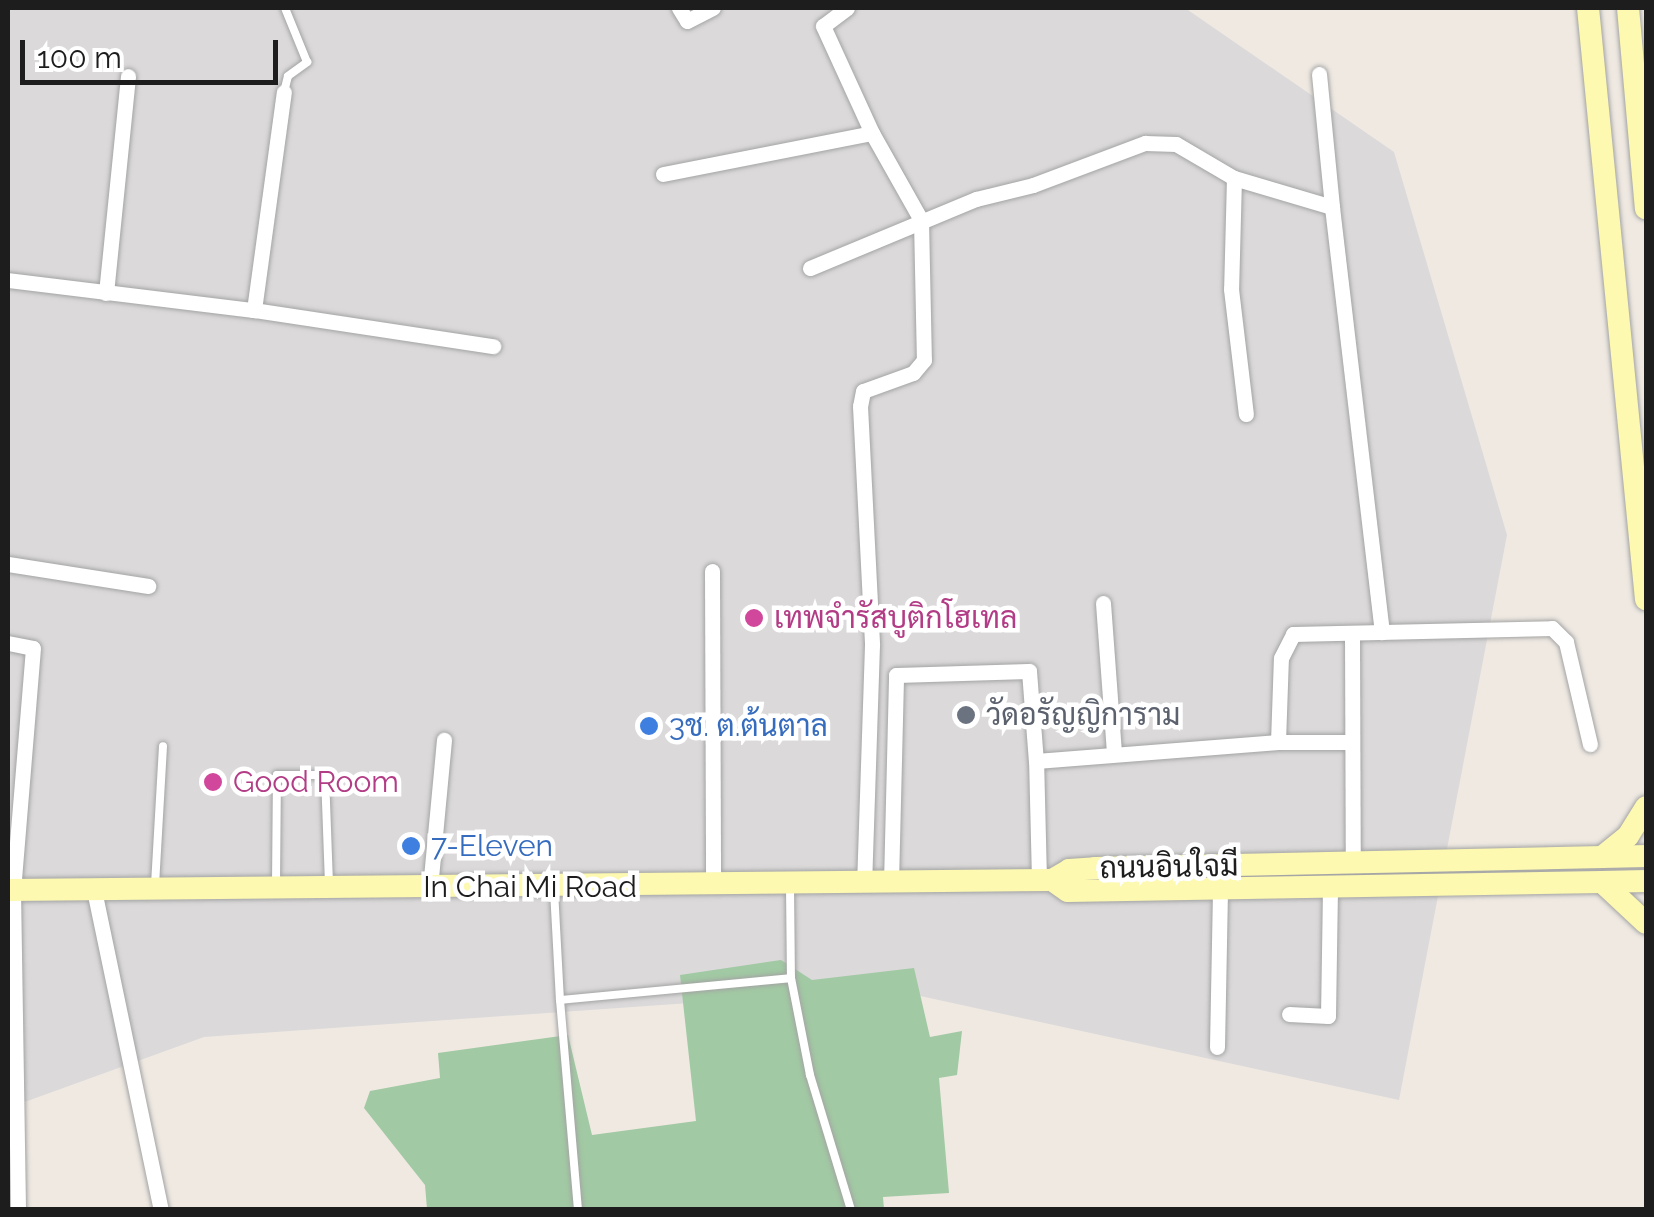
<!DOCTYPE html>
<meta charset="utf-8">
<style>
body{margin:0}
#map{position:relative;width:1654px;height:1217px;overflow:hidden;background:#efe9e2;font-family:Raleway,Sarabun,sans-serif}
div>[style]{position:absolute}
.residential>*{inset:0;background:#dbd9da}
.cemetery>*{inset:0;background:#a1c9a3}
.roads{filter:drop-shadow(0 0 2px #a4a4a4) drop-shadow(0 0 2px #a4a4a4)}
.lane>*{height:8px;margin:-4px;padding:0 4px;transform-origin:4px;border-radius:4px;background:#fff}
.street>*{height:15px;margin:-7.5px;padding:0 7.5px;transform-origin:7.5px;border-radius:7.5px;background:#fff}
.secondary>*{height:22px;margin:-11px;padding:0 11px;transform-origin:11px;border-radius:11px;background:#fdf9b1}
.dots>*{width:28px;height:28px;translate:-50% -50%;box-sizing:border-box;border:5px solid #fff;border-radius:50%}
span{translate:-50% -50%;white-space:nowrap;text-align:center;line-height:1.15;-webkit-text-stroke:9px #fff;paint-order:stroke}
.hotel-label{font-size:30px;color:#b23c85}
.left{translate:0 -50%;text-align:left}
.worship-label{font-size:30px;color:#5b616d}
.shop-label{font-size:30px;color:#366cbe}
.street-label{font-size:30px;color:#1d1d1d}
.frame{position:absolute;inset:0;border:10px solid #1d1d1d;pointer-events:none}
.scale{position:absolute;left:20px;top:40px;width:258px;height:45px;box-sizing:border-box;border:5px solid #1d1d1d;border-top:0;padding-left:12px;font-size:30px;line-height:35px;white-space:nowrap;color:#1d1d1d;-webkit-text-stroke:8px #fff;paint-order:stroke}
</style>
<div id="map">
<div class="residential">
<div style="clip-path:polygon(8px 8px,1185px 8px,1394px 152px,1507px 535px,1399px 1100px,888px 989px,204px 1037px,8px 1108px)"></div>
</div>
<div class="cemetery">
<div style="clip-path:polygon(781px 960px,812px 980px,914px 968px,930px 1037px,962px 1031px,957px 1075px,939px 1078px,949px 1193px,883px 1197px,884px 1209px,427px 1209px,425px 1185px,364px 1108px,370px 1091px,440px 1078px,438px 1053px,568px 1035px,592px 1135px,696px 1121px,680px 975px)"></div>
</div>
<div class="roads">
<div class="lane">
<div style="left:284px;top:92px;width:16px;rotate:-76deg"></div>
<div style="left:288px;top:76px;width:24px;rotate:-36deg"></div>
<div style="left:307px;top:62px;width:58px;rotate:-112.2deg"></div>
<div style="left:155px;top:885px;width:139px;rotate:-86.7deg"></div>
<div style="left:276px;top:885px;width:110px;rotate:-89.5deg"></div>
<div style="left:277px;top:775px;width:48px"></div>
<div style="left:325px;top:775px;width:108px;rotate:87.9deg"></div>
<div style="left:790px;top:887px;width:91px;rotate:89.4deg"></div>
<div style="left:791px;top:978px;width:99px;rotate:78.9deg"></div>
<div style="left:810px;top:1075px;width:141px;rotate:73.1deg"></div>
<div style="left:554px;top:890px;width:110px;rotate:86.9deg"></div>
<div style="left:578px;top:1210px;width:211px;rotate:-94.9deg"></div>
<div style="left:560px;top:1000px;width:232px;rotate:-5.4deg"></div>
</div>
<div class="street">
<div style="left:679px;top:8px;width:15px;rotate:58deg"></div>
<div style="left:687px;top:21px;width:29px;rotate:-27deg"></div>
<div style="left:847px;top:8px;width:30px;rotate:143deg"></div>
<div style="left:823px;top:26px;width:118px;rotate:65.4deg"></div>
<div style="left:1319px;top:74px;width:134px;rotate:84.4deg"></div>
<div style="left:663px;top:174px;width:213px;rotate:-11.1deg"></div>
<div style="left:872px;top:133px;width:100px;rotate:60.6deg"></div>
<div style="left:921px;top:220px;width:140px;rotate:88.8deg"></div>
<div style="left:924px;top:360px;width:17px;rotate:130deg"></div>
<div style="left:913px;top:373px;width:53px;rotate:160.2deg"></div>
<div style="left:863px;top:391px;width:15px;rotate:101deg"></div>
<div style="left:860px;top:406px;width:239px;rotate:87.1deg"></div>
<div style="left:872px;top:645px;width:238px;rotate:91.9deg"></div>
<div style="left:1234px;top:178px;width:111px;rotate:91.5deg"></div>
<div style="left:1231px;top:289px;width:126px;rotate:83.2deg"></div>
<div style="left:810px;top:268px;width:180px;rotate:-22.6deg"></div>
<div style="left:976px;top:199px;width:59px;rotate:-13.8deg"></div>
<div style="left:1033px;top:185px;width:120px;rotate:-20.6deg"></div>
<div style="left:1145px;top:143px;width:31px;rotate:2deg"></div>
<div style="left:1176px;top:144px;width:67px;rotate:30.4deg"></div>
<div style="left:1234px;top:178px;width:102px;rotate:16.5deg"></div>
<div style="left:1332px;top:207px;width:428px;rotate:83.3deg"></div>
<div style="left:8px;top:280px;width:248px;rotate:7deg"></div>
<div style="left:254px;top:310px;width:220px;rotate:-82.2deg"></div>
<div style="left:106px;top:293px;width:218px;rotate:-84.2deg"></div>
<div style="left:254px;top:310px;width:242px;rotate:8.6deg"></div>
<div style="left:8px;top:564px;width:142px;rotate:8.9deg"></div>
<div style="left:712px;top:571px;width:315px;rotate:89.8deg"></div>
<div style="left:1103px;top:603px;width:151px;rotate:85.8deg"></div>
<div style="left:1352px;top:633px;width:230px;rotate:89.8deg"></div>
<div style="left:8px;top:643px;width:25px;rotate:11deg"></div>
<div style="left:33px;top:648px;width:243px;rotate:94.7deg"></div>
<div style="left:13px;top:890px;width:320px;rotate:89.1deg"></div>
<div style="left:1278px;top:742px;width:84px;rotate:-88deg"></div>
<div style="left:1281px;top:658px;width:27px;rotate:-63deg"></div>
<div style="left:1293px;top:634px;width:259px;rotate:-1.3deg"></div>
<div style="left:1552px;top:628px;width:20px;rotate:45deg"></div>
<div style="left:1566px;top:642px;width:105px;rotate:76.8deg"></div>
<div style="left:1039px;top:880px;width:119px;rotate:-91.4deg"></div>
<div style="left:1036px;top:761px;width:243px;rotate:-4.5deg"></div>
<div style="left:1278px;top:742px;width:73px"></div>
<div style="left:891px;top:883px;width:208px;rotate:-88.6deg"></div>
<div style="left:896px;top:675px;width:133px;rotate:-1.7deg"></div>
<div style="left:1029px;top:671px;width:90px;rotate:85.6deg"></div>
<div style="left:430px;top:888px;width:149px;rotate:-84.6deg"></div>
<div style="left:94px;top:890px;width:327px;rotate:78.2deg"></div>
<div style="left:1289px;top:1014px;width:39px;rotate:3deg"></div>
<div style="left:1328px;top:1016px;width:129px;rotate:-89.1deg"></div>
<div style="left:1217px;top:1047px;width:157px;rotate:-88.9deg"></div>
</div>
<div class="secondary">
<div style="left:1588px;top:8px;width:594px;rotate:84.4deg"></div>
<div style="left:1628px;top:8px;width:201px;rotate:84.9deg"></div>
<div style="left:1602px;top:857px;width:44px;rotate:-1.3deg"></div>
<div style="left:1052px;top:880px;width:19px;rotate:35deg"></div>
<div style="left:1068px;top:891px;width:534px;rotate:-0.97deg"></div>
<div style="left:1602px;top:882px;width:60px;rotate:43deg"></div>
<div style="left:1602px;top:882px;width:44px;rotate:-1.3deg"></div>
<div style="left:8px;top:890px;width:1044px;rotate:-0.55deg"></div>
<div style="left:1052px;top:880px;width:20px;rotate:-30deg"></div>
<div style="left:1069px;top:870px;width:26px;rotate:-4deg"></div>
<div style="left:1095px;top:868px;width:507px;rotate:-1.24deg"></div>
<div style="left:1602px;top:857px;width:33px;rotate:-39deg"></div>
<div style="left:1628px;top:836px;width:34px;rotate:-58deg"></div>
</div>
</div>
<div class="dots">
<div style="left:754px;top:618px;background:#d1479c"></div>
<div style="left:966px;top:715px;background:#6b7280"></div>
<div style="left:649px;top:726px;background:#3f7fe0"></div>
<div style="left:213px;top:782px;background:#d1479c"></div>
<div style="left:411px;top:846px;background:#3f7fe0"></div>
</div>
<div class="hotel-label">
<span class="left" style="left:774px;top:618px">เทพจำรัสบูติกโฮเทล</span>
<span class="left" style="left:233px;top:782px">Good Room</span>
</div>
<div class="worship-label">
<span class="left" style="left:986px;top:715px">วัดอรัญญิการาม</span>
</div>
<div class="shop-label">
<span class="left" style="left:669px;top:726px">3ช. ต.ต้นตาล</span>
<span class="left" style="left:431px;top:846px">7-Eleven</span>
</div>
<div class="street-label">
<span style="left:1169px;top:867px;rotate:-1deg">ถนนอินใจมี</span>
<span style="left:530px;top:887px">In Chai Mi Road</span>
</div>
<div class="frame"></div>
<div class="scale">100 m</div>
</div>
